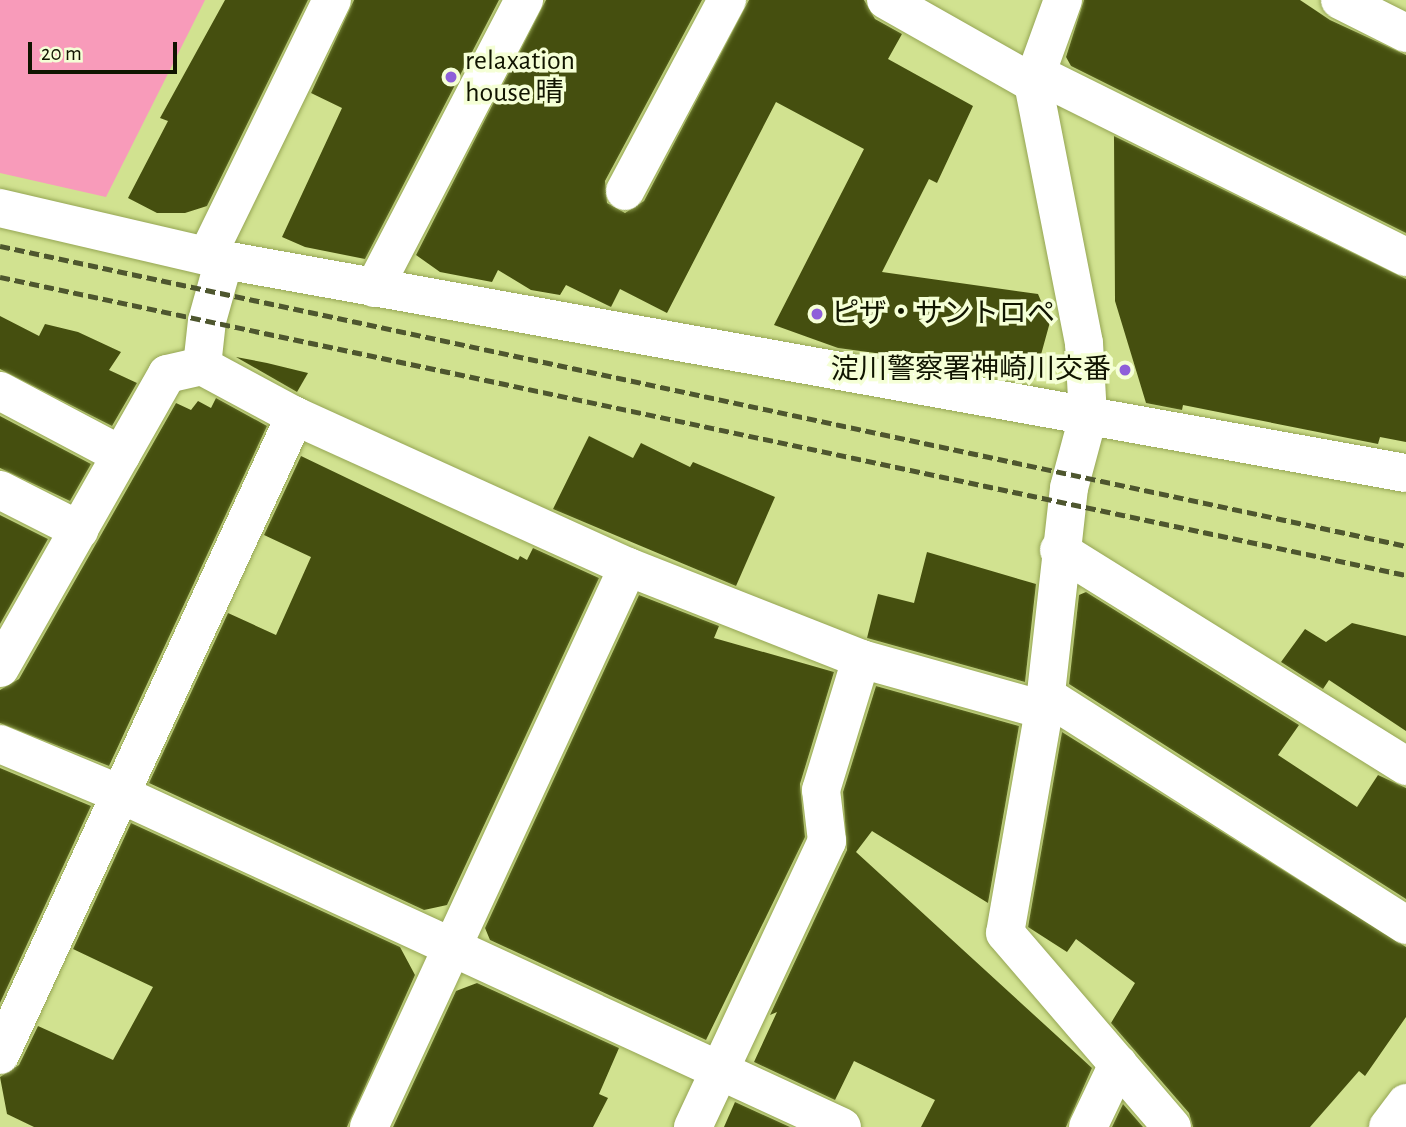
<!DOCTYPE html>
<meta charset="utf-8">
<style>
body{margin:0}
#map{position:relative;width:1406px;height:1127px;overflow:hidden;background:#d1e290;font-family:"Alegreya Sans","Noto Sans JP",sans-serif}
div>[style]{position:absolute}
.green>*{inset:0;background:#f89bba}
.building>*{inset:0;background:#454f0f}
.roads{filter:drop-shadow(0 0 2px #95a554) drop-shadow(0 0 2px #95a554)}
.minor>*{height:38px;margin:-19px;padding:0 19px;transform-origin:19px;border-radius:19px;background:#fff}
.rail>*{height:5px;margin-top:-2.5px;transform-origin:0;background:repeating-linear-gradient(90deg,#4e562e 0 10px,transparent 0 15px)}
.dots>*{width:19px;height:19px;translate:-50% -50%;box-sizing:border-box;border:4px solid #f5ffd6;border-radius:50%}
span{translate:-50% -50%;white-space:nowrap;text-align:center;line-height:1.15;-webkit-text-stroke:7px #f5ffd6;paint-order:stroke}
.poi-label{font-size:28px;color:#101400}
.left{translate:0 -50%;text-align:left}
.right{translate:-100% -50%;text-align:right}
.scale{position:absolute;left:28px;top:42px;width:149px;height:32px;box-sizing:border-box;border:4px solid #101400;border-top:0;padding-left:9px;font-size:21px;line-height:24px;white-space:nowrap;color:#101400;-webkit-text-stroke:5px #f5ffd6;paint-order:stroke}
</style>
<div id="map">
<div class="green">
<div style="clip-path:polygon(0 0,205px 0,106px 197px,0 173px)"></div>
</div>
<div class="building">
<div style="clip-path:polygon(225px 0,308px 0,207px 206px,185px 213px,157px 213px,128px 198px,168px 121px,160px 118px)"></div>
<div style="clip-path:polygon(354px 0,499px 0,365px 259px,305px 247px,282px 237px,342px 108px,311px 93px)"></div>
<div style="clip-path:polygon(546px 0,702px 0,605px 181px,607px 203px,625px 213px,644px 201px,749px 0,864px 0,875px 19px,902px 34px,888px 59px,973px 106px,937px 183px,929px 179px,882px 272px,1038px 294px,1050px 322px,1034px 380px,957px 364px,838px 348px,774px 325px,864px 149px,776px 102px,667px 313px,620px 289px,611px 307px,566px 285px,560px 295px,531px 290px,498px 270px,492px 282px,440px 272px,416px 255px)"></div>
<div style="clip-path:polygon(1084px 0,1300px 0,1330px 20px,1406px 55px,1406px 233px,1071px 66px,1066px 57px)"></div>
<div style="clip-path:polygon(1114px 136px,1406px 279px,1406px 442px,1380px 437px,1378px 444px,1183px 405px,1182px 410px,1146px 403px,1115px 301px)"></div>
<div style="clip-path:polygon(0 316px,39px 336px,45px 324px,78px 332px,121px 352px,109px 370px,137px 383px,112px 426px,0 369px)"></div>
<div style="clip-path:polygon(236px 357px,267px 363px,308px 373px,297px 392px)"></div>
<div style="clip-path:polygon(216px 398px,267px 426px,109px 766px,0 723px,0 690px,19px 679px,176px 403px,191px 410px,198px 401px,211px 408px)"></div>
<div style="clip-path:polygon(0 416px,91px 464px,70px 501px,0 468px)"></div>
<div style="clip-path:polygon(589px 436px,633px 458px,641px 443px,690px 467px,693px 462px,775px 497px,736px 586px,553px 509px)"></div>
<div style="clip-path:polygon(301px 456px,518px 560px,520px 556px,527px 560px,533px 548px,599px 578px,447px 905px,424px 910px,149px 783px,228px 613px,276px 635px,311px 557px,264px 535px)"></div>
<div style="clip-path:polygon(0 515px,48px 539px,0 624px)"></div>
<div style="clip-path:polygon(927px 552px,1036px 584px,1025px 682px,867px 638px,878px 594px,914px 603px)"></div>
<div style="clip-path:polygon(1086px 592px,1299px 725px,1278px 755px,1357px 807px,1378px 775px,1406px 788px,1406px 899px,1069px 684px,1079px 595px)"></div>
<div style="clip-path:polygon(639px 595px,719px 626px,714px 638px,834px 672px,800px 784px,805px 837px,706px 1040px,490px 940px,485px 928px)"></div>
<div style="clip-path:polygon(1352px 623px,1406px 636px,1406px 731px,1329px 680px,1323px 689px,1281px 662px,1305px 629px,1326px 642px)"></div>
<div style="clip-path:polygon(876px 686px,1019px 726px,988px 903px,872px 831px,856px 852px,1092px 1068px,1066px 1127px,921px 1127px,935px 1100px,854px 1061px,835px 1100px,754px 1062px,777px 1012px,770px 1015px,847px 850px,843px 792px)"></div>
<div style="clip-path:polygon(1062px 732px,1406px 947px,1406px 1017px,1365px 1076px,1359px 1071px,1310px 1127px,1193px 1127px,1189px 1113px,1111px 1023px,1135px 983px,1076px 939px,1067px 952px,1028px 927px)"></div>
<div style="clip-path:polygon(0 768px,91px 806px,0 1003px)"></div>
<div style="clip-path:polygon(131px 823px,400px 947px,415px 975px,347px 1127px,34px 1127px,7px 1114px,0 1077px,19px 1065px,38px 1026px,113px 1060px,153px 987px,73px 949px)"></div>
<div style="clip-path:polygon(477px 983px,619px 1048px,599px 1094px,608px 1098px,593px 1127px,393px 1127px,456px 991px)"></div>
<div style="clip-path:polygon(735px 1102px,790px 1127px,724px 1127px)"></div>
<div style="clip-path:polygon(1123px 1104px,1143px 1127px,1112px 1127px)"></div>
</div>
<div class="roads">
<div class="minor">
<div style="left:886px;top:0;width:169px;rotate:29.5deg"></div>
<div style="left:1063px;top:0;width:88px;rotate:109.9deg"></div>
<div style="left:1033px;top:83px;width:265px;rotate:78.9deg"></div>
<div style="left:1084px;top:343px;width:74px;rotate:86.9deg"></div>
<div style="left:1088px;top:417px;width:73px;rotate:105deg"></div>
<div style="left:1069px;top:488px;width:223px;rotate:96.4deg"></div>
<div style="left:1044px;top:710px;width:226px;rotate:99.9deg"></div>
<div style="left:1005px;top:933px;width:256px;rotate:49.3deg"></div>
<div style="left:1340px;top:0;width:74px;rotate:26.6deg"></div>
<div style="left:1037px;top:74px;width:412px;rotate:26.4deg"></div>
<div style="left:625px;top:191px;width:217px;rotate:-61.9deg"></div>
<div style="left:0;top:208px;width:230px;rotate:13.1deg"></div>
<div style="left:224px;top:260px;width:1201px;rotate:10.22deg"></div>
<div style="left:207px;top:256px;width:285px;rotate:-64deg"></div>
<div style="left:374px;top:288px;width:325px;rotate:-62.5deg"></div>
<div style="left:202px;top:366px;width:45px;rotate:-83.7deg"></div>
<div style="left:207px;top:321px;width:63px;rotate:-74.4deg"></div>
<div style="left:0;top:391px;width:137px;rotate:27.9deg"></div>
<div style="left:0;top:490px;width:89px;rotate:26.9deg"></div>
<div style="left:1059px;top:550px;width:409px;rotate:31.9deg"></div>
<div style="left:0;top:668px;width:338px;rotate:-60.4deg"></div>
<div style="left:167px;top:374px;width:36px;rotate:-13deg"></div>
<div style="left:202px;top:366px;width:106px;rotate:28.3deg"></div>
<div style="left:295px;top:416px;width:366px;rotate:24.4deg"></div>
<div style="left:628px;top:567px;width:251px;rotate:21.5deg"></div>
<div style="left:861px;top:659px;width:190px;rotate:15.6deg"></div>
<div style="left:1045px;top:695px;width:428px;rotate:32.5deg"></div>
<div style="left:0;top:744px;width:130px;rotate:22.6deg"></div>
<div style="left:120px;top:794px;width:795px;rotate:24.76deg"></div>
<div style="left:0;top:1055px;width:704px;rotate:-65.22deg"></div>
<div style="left:369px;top:1127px;width:617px;rotate:-65.18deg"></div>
<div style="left:693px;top:1127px;width:316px;rotate:-64.9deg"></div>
<div style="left:827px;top:841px;width:51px;rotate:-96.7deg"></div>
<div style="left:821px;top:790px;width:137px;rotate:-73deg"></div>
<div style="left:1088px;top:1127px;width:70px;rotate:-64.5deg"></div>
<div style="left:1388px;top:1127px;width:30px;rotate:-53deg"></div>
</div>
</div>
<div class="rail">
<div style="left:0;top:246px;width:1438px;rotate:12.04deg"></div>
<div style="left:0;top:277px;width:1437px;rotate:11.97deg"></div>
</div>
<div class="dots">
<div style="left:451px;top:77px;background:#8e5fd9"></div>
<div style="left:817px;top:314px;background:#8e5fd9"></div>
<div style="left:1125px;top:370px;background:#8e5fd9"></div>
</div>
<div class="poi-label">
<span class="left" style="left:465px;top:77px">relaxation<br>house 晴</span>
<span class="left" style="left:831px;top:314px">ピザ・サントロペ</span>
<span class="right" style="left:1111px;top:370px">淀川警察署神崎川交番</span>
</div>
<div class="scale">20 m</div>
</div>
